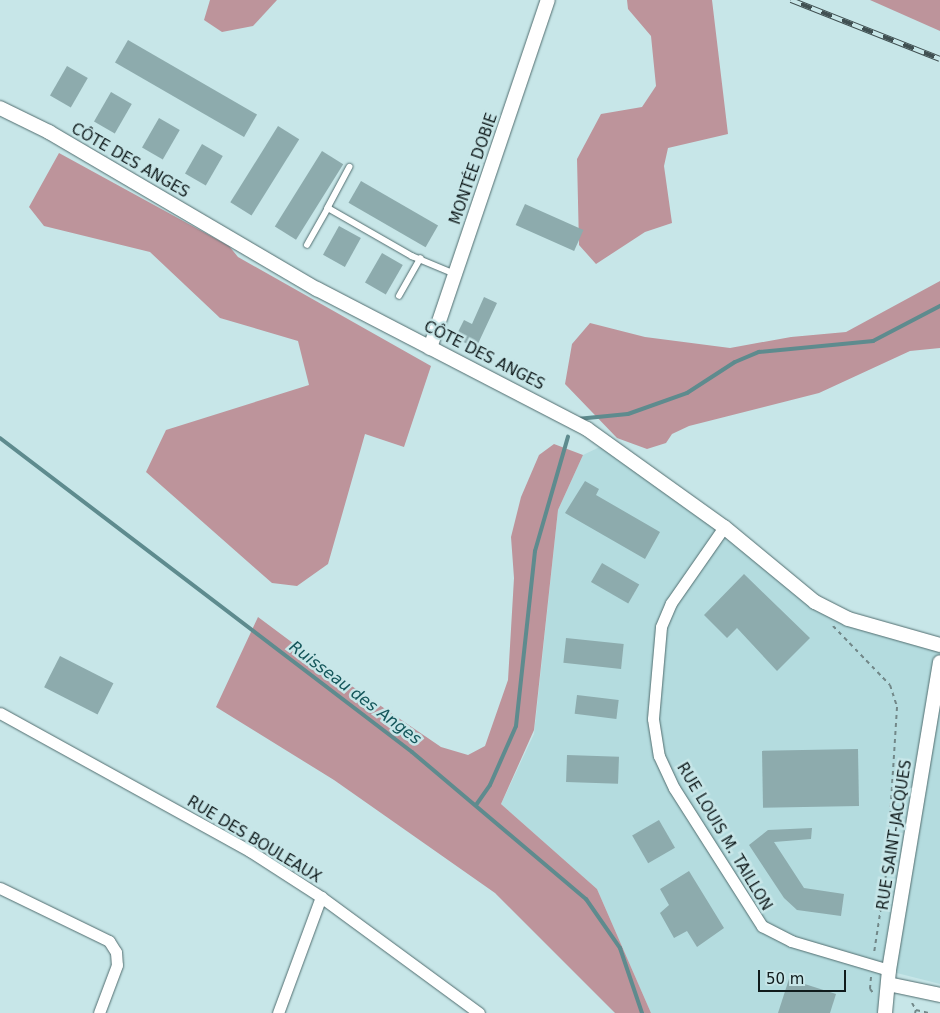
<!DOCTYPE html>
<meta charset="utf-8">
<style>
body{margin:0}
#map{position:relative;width:940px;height:1013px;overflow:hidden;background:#c7e6e8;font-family:"DejaVu Sans",sans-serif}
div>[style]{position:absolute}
.built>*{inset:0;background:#b4dcdf}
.forest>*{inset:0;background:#bd949b}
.stream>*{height:4px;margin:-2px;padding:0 2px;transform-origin:2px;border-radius:2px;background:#5e8b8e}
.building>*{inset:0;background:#8dabad;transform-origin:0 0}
.path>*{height:2px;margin-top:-1px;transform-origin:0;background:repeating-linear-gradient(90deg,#728889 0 4px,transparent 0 8px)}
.roads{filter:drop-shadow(0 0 1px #516d6f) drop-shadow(0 0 1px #516d6f)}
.service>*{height:5.5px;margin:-2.75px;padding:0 2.75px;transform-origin:2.75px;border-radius:2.75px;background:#fff}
.minor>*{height:11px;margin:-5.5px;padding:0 5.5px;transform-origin:5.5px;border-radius:5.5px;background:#fff}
.tertiary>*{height:14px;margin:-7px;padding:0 7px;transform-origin:7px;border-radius:7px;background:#fff}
.rail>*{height:5.5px;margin-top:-2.75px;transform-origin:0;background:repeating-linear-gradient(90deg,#c7e6e8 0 11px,#405052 0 22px);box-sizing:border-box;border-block:1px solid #405052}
span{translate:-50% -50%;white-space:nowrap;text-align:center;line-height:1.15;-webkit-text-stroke:5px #c7e6e8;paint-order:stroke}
.street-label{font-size:15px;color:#101b1c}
.water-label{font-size:16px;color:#14565a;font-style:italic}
.scale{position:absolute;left:758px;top:970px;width:88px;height:22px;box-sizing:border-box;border:2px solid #101b1c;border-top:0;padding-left:6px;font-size:15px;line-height:18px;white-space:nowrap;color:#101b1c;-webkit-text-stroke:4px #c7e6e8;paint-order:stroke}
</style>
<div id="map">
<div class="built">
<div style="clip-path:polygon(608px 443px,815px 602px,940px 645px,940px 984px,889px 971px,885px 1013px,651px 1013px,597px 889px,501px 804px,534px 734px,558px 510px,583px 455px)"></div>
</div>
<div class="forest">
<div style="clip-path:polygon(210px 0,277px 0,253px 26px,222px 32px,204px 20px)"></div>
<div style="clip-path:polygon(627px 0,712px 0,728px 134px,668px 148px,664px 166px,672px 223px,645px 232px,596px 264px,579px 245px,577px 159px,601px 114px,642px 107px,656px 86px,651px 36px,628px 9px)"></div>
<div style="clip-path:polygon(870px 0,940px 0,940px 31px)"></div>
<div style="clip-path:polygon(59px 153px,229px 246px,238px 257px,431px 366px,404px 447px,365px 434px,328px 564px,297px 586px,272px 583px,146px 472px,166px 430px,309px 385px,298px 341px,220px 318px,150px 252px,44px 226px,29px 207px)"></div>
<div style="clip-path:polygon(940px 281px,940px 348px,910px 351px,819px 393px,689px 426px,672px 434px,666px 443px,647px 449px,617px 438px,565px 384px,572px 344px,590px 323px,645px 337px,730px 348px,791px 337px,846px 332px)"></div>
<div style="clip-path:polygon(554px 444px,583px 455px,558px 510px,534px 730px,501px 804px,597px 889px,651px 1013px,615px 1013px,495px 893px,334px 780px,216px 707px,258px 617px,337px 676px,441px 747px,468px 755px,485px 746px,508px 680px,514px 578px,511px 537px,521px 497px,539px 455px)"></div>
</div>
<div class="stream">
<div style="left:577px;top:419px;width:51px;rotate:-5.6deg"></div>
<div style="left:628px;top:414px;width:63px;rotate:-19.6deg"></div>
<div style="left:687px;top:393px;width:57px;rotate:-32.9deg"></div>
<div style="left:735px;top:362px;width:26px;rotate:-23deg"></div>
<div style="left:759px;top:352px;width:115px;rotate:-5.5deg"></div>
<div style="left:873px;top:341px;width:76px;rotate:-27.6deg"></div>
<div style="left:0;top:438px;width:518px;rotate:37.31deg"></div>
<div style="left:412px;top:752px;width:228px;rotate:40.2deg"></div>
<div style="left:586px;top:899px;width:60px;rotate:55.2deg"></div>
<div style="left:620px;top:948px;width:69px;rotate:71.3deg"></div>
<div style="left:476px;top:805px;width:24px;rotate:-55deg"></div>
<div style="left:490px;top:785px;width:64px;rotate:-66.2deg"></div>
<div style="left:516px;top:726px;width:176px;rotate:-83.8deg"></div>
<div style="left:535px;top:551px;width:119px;rotate:-73.9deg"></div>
</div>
<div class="building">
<div style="left:128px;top:40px;width:149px;height:26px;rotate:30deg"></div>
<div style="left:67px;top:66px;width:24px;height:34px;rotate:30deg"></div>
<div style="left:111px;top:92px;width:24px;height:34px;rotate:30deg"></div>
<div style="left:159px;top:118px;width:24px;height:34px;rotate:30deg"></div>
<div style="left:278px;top:126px;width:25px;height:90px;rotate:32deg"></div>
<div style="left:202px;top:144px;width:24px;height:34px;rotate:30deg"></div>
<div style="left:322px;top:151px;width:25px;height:89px;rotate:32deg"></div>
<div style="left:361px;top:181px;width:89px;height:25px;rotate:30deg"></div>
<div style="left:525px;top:204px;width:64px;height:23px;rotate:24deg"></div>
<div style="left:339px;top:226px;width:25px;height:33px;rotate:29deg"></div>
<div style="left:382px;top:253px;width:24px;height:34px;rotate:30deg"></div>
<div style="clip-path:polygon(484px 297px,497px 303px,476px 348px,455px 338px,464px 320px,472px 324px)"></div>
<div style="clip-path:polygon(585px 481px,599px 489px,596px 495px,660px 532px,645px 559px,565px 513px)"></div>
<div style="left:602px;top:563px;width:43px;height:22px;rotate:30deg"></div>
<div style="clip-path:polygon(744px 574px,810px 638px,777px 671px,737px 628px,727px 638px,704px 615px)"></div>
<div style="left:566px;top:638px;width:58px;height:25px;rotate:6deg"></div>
<div style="left:60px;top:656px;width:60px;height:35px;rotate:27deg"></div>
<div style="left:577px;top:695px;width:42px;height:19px;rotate:7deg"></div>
<div style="left:858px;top:749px;width:57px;height:96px;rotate:89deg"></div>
<div style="left:567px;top:755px;width:52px;height:27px;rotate:2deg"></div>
<div style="left:659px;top:820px;width:32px;height:31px;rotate:60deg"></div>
<div style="clip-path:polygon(812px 828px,811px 839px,774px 842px,804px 888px,844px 894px,841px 916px,797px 910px,784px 898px,749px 845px,768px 830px)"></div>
<div style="clip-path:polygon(689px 871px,724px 928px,697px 947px,687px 931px,674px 938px,660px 913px,669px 905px,660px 889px)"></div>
<div style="clip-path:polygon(789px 979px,836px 994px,830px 1013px,778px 1013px)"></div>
</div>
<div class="path">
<div style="left:833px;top:626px;width:82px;rotate:46deg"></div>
<div style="left:890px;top:685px;width:23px;rotate:72deg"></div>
<div style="left:897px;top:707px;width:161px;rotate:93.6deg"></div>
<div style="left:887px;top:868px;width:86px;rotate:98.7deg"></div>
<div style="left:871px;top:977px;width:12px;rotate:95deg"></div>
<div style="left:870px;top:989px;width:6px;rotate:51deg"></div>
<div style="left:912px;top:1003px;width:8px;rotate:60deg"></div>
<div style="left:915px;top:1013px;width:3px;rotate:-72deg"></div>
<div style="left:916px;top:1010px;width:13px;rotate:13deg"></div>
</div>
<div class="roads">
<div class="service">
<div style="left:350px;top:167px;width:47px;rotate:118.2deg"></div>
<div style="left:328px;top:208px;width:97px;rotate:29.7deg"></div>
<div style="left:412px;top:256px;width:47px;rotate:22.7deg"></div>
<div style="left:307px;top:245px;width:43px;rotate:-60.4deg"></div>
<div style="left:399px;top:296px;width:43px;rotate:-60.4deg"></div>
</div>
<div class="minor">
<div style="left:724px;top:527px;width:93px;rotate:124.9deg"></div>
<div style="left:671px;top:603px;width:26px;rotate:113deg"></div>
<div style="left:661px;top:627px;width:92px;rotate:95deg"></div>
<div style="left:653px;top:719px;width:37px;rotate:81deg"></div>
<div style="left:659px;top:756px;width:35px;rotate:65deg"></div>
<div style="left:674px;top:788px;width:164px;rotate:57.5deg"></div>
<div style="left:762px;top:926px;width:33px;rotate:27deg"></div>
<div style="left:791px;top:941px;width:102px;rotate:16.5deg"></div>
<div style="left:0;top:713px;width:286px;rotate:28.9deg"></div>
<div style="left:250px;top:851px;width:85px;rotate:32.9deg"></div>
<div style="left:321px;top:897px;width:196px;rotate:36.3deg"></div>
<div style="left:0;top:888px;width:121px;rotate:25.9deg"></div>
<div style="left:109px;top:941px;width:13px;rotate:58deg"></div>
<div style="left:116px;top:952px;width:13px;rotate:86deg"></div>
<div style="left:117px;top:965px;width:51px;rotate:110.6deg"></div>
<div style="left:278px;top:1013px;width:124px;rotate:-69.7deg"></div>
</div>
<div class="tertiary">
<div style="left:0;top:108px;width:55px;rotate:26.1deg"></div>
<div style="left:49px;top:132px;width:311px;rotate:30.4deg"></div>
<div style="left:317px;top:289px;width:304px;rotate:27.4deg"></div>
<div style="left:587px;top:429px;width:168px;rotate:35.6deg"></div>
<div style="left:724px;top:527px;width:118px;rotate:39.5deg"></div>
<div style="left:815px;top:602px;width:37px;rotate:27deg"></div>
<div style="left:848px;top:619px;width:96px;rotate:15.8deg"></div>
<div style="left:430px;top:348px;width:367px;rotate:-71.3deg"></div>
<div style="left:888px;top:984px;width:53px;rotate:11.9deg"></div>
<div style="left:885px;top:1013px;width:43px;rotate:-84.7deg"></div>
<div style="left:889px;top:970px;width:312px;rotate:-80.6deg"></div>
</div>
</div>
<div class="rail">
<div style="left:791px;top:0;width:160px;rotate:21.6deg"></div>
</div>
<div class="street-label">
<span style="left:130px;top:161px;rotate:30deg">CÔTE DES ANGES</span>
<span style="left:474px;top:169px;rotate:-71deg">MONTÉE DOBIE</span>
<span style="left:484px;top:356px;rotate:27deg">CÔTE DES ANGES</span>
<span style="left:895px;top:835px;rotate:-81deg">RUE SAINT-JACQUES</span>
<span style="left:724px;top:837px;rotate:59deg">RUE LOUIS M. TAILLON</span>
<span style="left:254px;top:840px;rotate:31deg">RUE DES BOULEAUX</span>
</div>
<div class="water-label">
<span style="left:355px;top:693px;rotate:37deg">Ruisseau des Anges</span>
</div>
<div class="scale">50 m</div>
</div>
